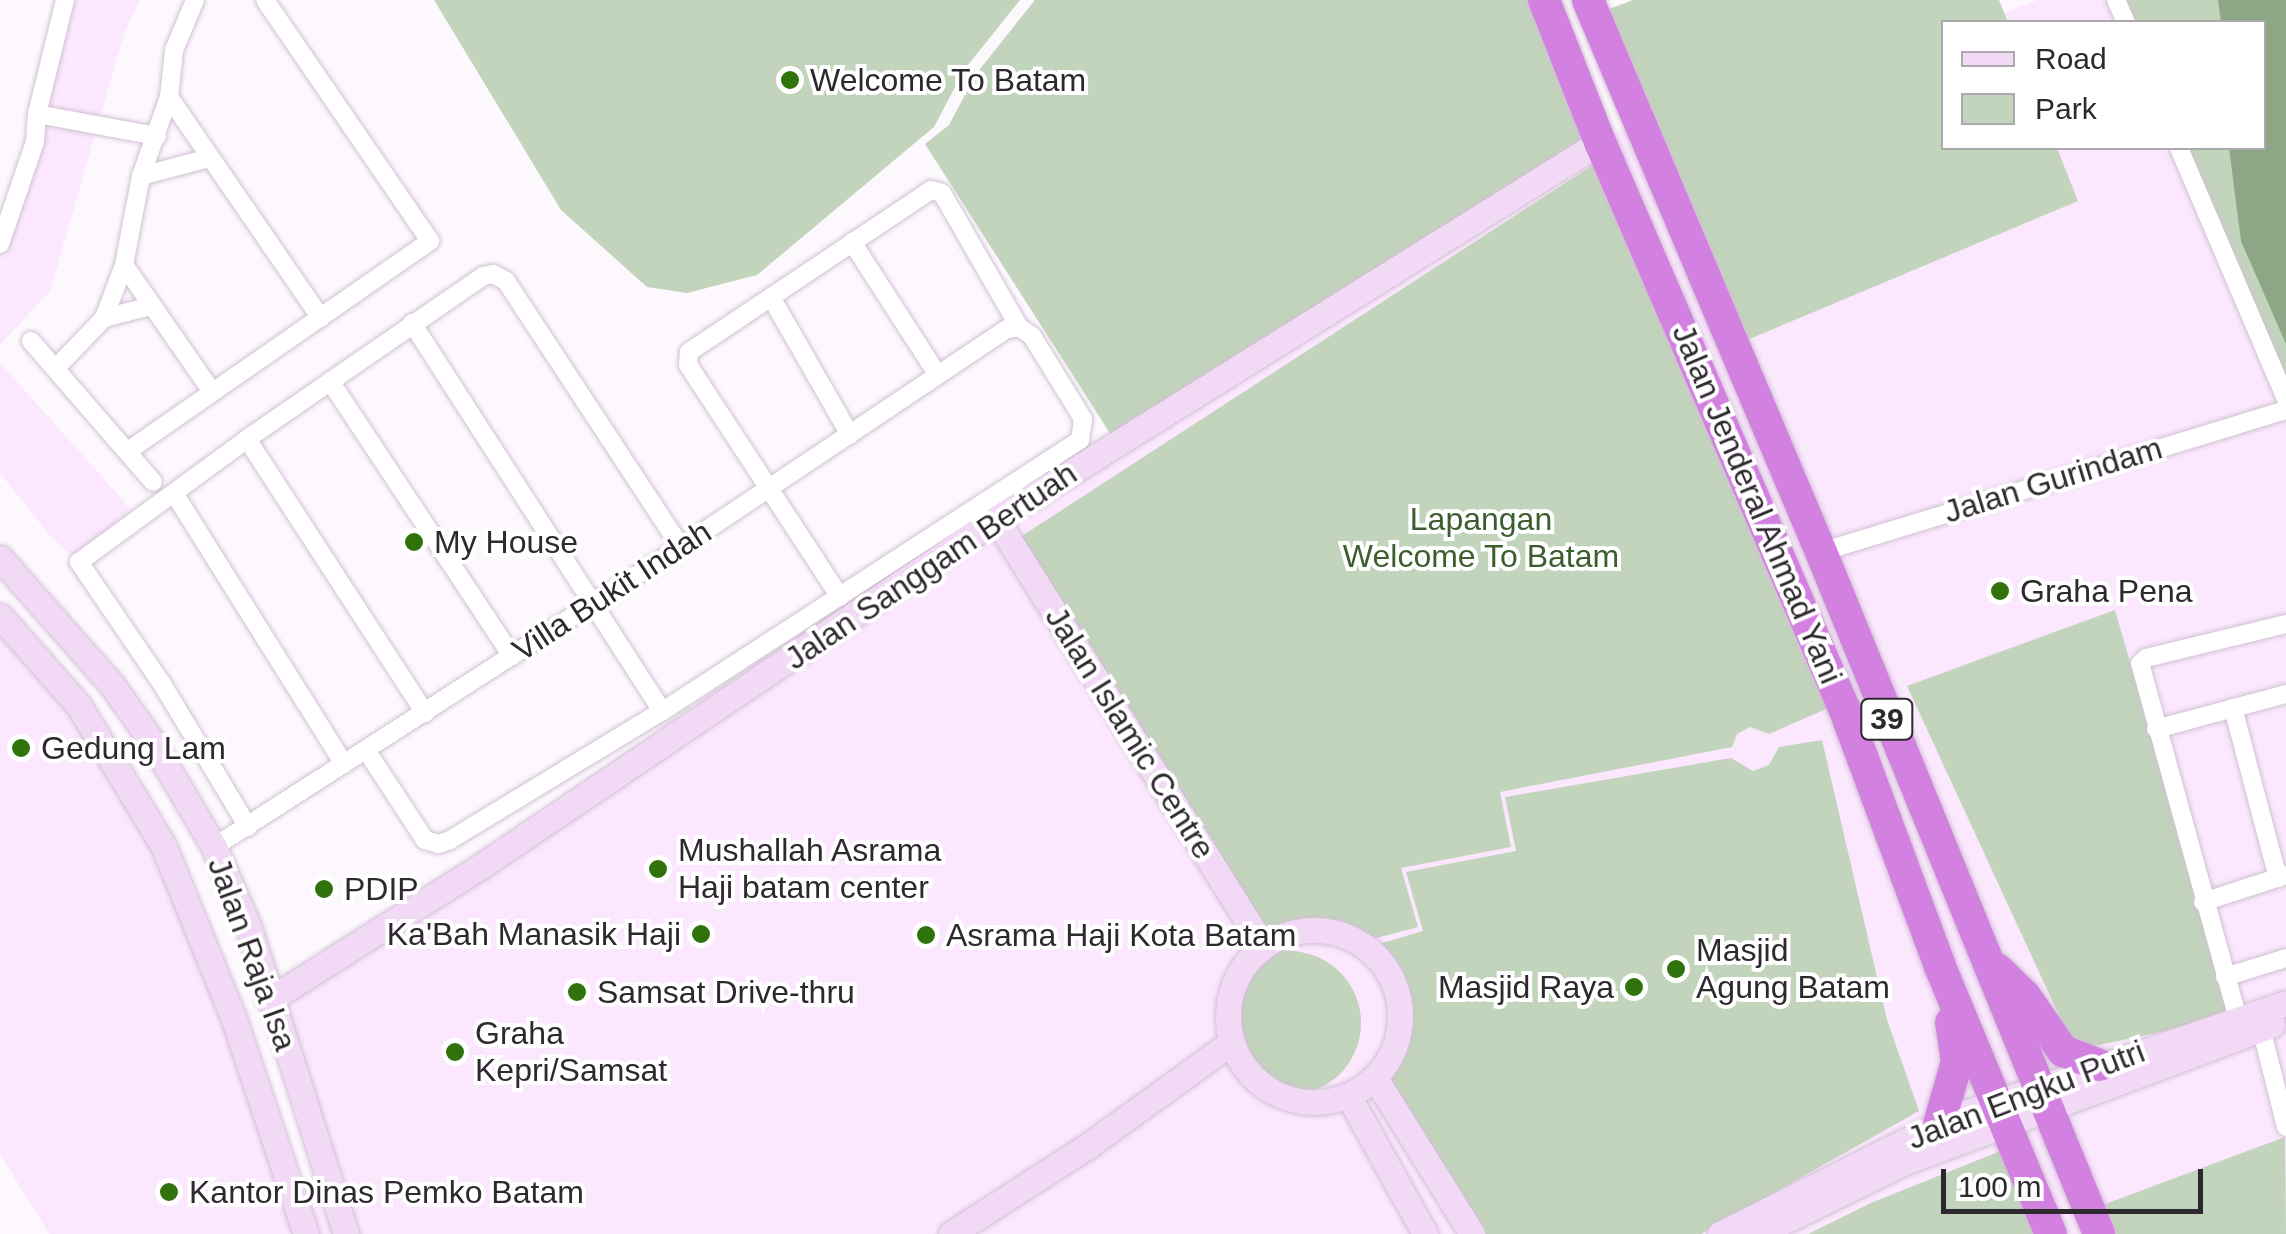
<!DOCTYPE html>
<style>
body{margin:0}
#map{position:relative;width:2286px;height:1234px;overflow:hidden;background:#fdf7fe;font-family:Arial,sans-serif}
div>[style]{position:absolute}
.built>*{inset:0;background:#fbe7fe}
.green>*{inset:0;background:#c2d4bc}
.round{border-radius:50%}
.water>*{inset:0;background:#8da685}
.roads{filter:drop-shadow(0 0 2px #d0c1d2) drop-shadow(0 0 2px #d0c1d2)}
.street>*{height:18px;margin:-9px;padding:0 9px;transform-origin:9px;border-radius:9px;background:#fff}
.secondary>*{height:25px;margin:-12.5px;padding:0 12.5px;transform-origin:12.5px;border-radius:12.5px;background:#f2d9f6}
.secondary>.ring{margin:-12.5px;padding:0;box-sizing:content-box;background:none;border:25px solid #f2d9f6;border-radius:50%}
.highway>*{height:32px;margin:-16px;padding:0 16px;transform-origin:16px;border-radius:16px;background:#d381e0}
.dots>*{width:28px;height:28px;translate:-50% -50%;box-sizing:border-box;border:5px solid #fff;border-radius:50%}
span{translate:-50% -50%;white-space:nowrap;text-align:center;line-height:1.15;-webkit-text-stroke:8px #fff;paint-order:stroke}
.shield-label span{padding:2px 8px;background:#fff;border:2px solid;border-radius:8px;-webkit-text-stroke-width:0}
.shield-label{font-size:30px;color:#2e282f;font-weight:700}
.poi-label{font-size:32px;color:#2e282f}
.left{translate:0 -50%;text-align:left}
.right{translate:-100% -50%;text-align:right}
.street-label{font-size:32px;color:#2e282f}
.park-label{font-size:32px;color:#3c5e2f}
.legend{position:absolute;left:1941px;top:20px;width:325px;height:130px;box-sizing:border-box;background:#fff;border:2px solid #aba9ac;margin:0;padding:12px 18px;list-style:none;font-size:30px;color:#2e282f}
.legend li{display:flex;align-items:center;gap:20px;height:50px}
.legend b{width:50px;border:2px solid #aba9ac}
.scale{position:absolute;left:1941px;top:1169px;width:262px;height:45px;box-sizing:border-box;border:5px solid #2e282f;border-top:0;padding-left:12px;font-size:30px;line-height:35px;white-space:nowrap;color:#2e282f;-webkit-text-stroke:8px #fff;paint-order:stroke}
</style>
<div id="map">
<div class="built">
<div style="clip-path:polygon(65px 0,140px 0,124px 34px,50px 291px,0 345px,0 244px)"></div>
<div style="clip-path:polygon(2037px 0,2116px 0,2126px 22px,1983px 22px)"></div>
<div style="clip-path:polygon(1686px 95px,1944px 148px,2179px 148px,2286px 399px,2286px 1234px,49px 1234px,0 1154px,0 616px,137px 796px,295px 1200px,329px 1189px,269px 1000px,1600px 142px)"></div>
<div style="clip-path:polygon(0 363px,131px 509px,75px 558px,51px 537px,0 473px)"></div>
</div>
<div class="green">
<div style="clip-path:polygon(434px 0,1020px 0,964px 70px,934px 127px,757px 275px,687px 293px,647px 287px,561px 210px)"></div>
<div style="clip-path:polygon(1035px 0,1533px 0,1589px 136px,1113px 438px,925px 144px,949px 125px,976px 74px)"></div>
<div style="clip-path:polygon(1633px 0,1999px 0,2008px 22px,1944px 22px,1944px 148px,2057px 148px,2078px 201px,1740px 343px,1604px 11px)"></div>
<div style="clip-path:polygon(2125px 0,2286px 0,2286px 387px,2187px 148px,2264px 148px,2264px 22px,2135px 22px)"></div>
<div style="clip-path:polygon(1593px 165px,1833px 706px,1769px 734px,1750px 727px,1737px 734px,1732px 747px,1500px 792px,1511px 847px,1401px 868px,1418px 927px,1350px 945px,1321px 932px,1297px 928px,1248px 941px,1005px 547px)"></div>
<div style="clip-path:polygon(2115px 610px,2232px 1017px,2075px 1050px,1907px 686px)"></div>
<div style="clip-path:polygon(1822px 740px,1887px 1020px,1919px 1111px,1701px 1234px,1475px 1234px,1382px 1084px,1406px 1029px,1392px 966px,1372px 946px,1423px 931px,1406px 872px,1516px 851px,1505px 797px,1731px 758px,1753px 771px,1769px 765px,1779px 747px)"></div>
<div class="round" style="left:1217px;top:951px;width:144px;height:144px"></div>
<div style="clip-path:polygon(2285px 1137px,2286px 1234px,2103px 1234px,2092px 1209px)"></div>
<div style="clip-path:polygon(2003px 1150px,2040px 1234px,1808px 1234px,1871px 1203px)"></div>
</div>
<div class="water">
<div style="clip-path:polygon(2218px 0,2286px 0,2286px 344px,2241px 241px,2229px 148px,2264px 148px,2264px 22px,2221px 22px)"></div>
</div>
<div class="roads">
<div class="street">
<div style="left:2116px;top:0;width:24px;rotate:66deg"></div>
<div style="left:169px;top:97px;width:268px;rotate:55.5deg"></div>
<div style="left:37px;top:114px;width:122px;rotate:10.4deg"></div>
<div style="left:2179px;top:148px;width:273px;rotate:66.9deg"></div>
<div style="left:141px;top:176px;width:70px;rotate:-14.8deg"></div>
<div style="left:852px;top:242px;width:157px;rotate:57.2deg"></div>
<div style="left:0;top:244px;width:108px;rotate:-71.1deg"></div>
<div style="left:35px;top:142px;width:28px;rotate:-86deg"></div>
<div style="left:37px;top:114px;width:117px;rotate:-76.2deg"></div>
<div style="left:124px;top:265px;width:152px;rotate:55.2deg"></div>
<div style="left:771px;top:297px;width:159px;rotate:60.2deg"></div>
<div style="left:104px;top:318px;width:49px;rotate:-14.3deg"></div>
<div style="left:412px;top:323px;width:462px;rotate:57.2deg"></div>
<div style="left:31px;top:341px;width:186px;rotate:49.1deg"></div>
<div style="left:56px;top:368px;width:69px;rotate:-46.2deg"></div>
<div style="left:104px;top:318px;width:57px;rotate:-69.3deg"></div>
<div style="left:124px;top:265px;width:91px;rotate:-79.2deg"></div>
<div style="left:141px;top:176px;width:84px;rotate:-70.5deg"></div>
<div style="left:169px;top:97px;width:47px;rotate:-83.9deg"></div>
<div style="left:174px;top:50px;width:54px;rotate:-67.2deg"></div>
<div style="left:330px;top:381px;width:330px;rotate:56.5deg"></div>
<div style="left:247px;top:439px;width:327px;rotate:57deg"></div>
<div style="left:128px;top:451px;width:368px;rotate:-34.8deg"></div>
<div style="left:430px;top:241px;width:292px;rotate:-124.4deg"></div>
<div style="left:174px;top:493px;width:320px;rotate:57.9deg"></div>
<div style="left:1821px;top:552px;width:486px;rotate:-17deg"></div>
<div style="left:840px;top:597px;width:277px;rotate:-123.2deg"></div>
<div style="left:688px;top:365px;width:13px;rotate:-86deg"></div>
<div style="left:689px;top:352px;width:291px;rotate:-33.8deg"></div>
<div style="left:931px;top:190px;width:11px;rotate:15deg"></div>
<div style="left:942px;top:193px;width:155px;rotate:60.1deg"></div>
<div style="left:2233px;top:708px;width:176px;rotate:75.2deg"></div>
<div style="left:2156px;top:729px;width:135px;rotate:-15.1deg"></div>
<div style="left:248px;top:827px;width:167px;rotate:-121deg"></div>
<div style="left:162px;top:684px;width:148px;rotate:-124.2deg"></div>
<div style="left:79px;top:562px;width:208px;rotate:-36.2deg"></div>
<div style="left:247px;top:439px;width:287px;rotate:-34.6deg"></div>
<div style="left:483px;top:276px;width:10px;rotate:-11deg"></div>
<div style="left:493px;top:274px;width:15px;rotate:28deg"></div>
<div style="left:506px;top:281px;width:318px;rotate:56.7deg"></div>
<div style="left:214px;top:847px;width:555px;rotate:-32.72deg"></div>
<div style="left:681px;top:547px;width:392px;rotate:-33.8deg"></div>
<div style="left:1007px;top:329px;width:12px;rotate:-9deg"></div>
<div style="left:1019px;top:327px;width:16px;rotate:35deg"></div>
<div style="left:1032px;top:336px;width:97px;rotate:58.4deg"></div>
<div style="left:1083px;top:419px;width:21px;rotate:98deg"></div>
<div style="left:1080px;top:440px;width:498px;rotate:147deg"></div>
<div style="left:662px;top:711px;width:248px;rotate:148.7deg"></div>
<div style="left:450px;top:840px;width:12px;rotate:160deg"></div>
<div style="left:439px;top:844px;width:15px;rotate:-164deg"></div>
<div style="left:425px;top:840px;width:108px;rotate:-123.2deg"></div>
<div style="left:2203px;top:902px;width:87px;rotate:-18deg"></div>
<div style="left:2225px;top:977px;width:64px;rotate:-17.3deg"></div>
<div style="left:2238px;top:1019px;width:368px;rotate:-105.4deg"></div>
<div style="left:2140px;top:664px;width:8px;rotate:-45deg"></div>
<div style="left:2146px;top:658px;width:144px;rotate:-13.7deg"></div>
<div style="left:2261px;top:1028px;width:102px;rotate:75.8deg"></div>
</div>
<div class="secondary">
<div style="left:996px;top:519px;width:504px;rotate:57.98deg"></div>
<div style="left:0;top:558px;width:169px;rotate:48.6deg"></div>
<div style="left:112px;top:685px;width:67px;rotate:54.7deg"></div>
<div style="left:151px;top:740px;width:124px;rotate:59.5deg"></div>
<div style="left:214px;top:847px;width:88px;rotate:66.6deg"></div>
<div style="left:249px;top:928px;width:321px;rotate:72.4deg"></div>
<div style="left:0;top:616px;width:120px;rotate:48.7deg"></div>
<div style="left:79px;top:706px;width:165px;rotate:58.9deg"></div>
<div style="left:164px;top:847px;width:189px;rotate:67.9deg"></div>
<div style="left:235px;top:1022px;width:224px;rotate:71.5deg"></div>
<div class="ring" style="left:1228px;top:930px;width:147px;height:147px"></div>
<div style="left:269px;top:1000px;width:251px;rotate:-32.3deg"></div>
<div style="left:481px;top:866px;width:621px;rotate:-33.97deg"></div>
<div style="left:996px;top:519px;width:712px;rotate:-31.97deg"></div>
<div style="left:1375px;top:1078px;width:184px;rotate:58.1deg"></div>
<div style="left:1348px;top:1095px;width:159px;rotate:61deg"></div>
<div style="left:951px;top:1234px;width:164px;rotate:-32.8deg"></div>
<div style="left:1089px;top:1145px;width:176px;rotate:-35.8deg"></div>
<div style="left:1720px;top:1234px;width:264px;rotate:-26.6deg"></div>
<div style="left:1956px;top:1116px;width:349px;rotate:-18.9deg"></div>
<div style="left:1758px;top:1234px;width:161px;rotate:-26.2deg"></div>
<div style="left:1902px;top:1163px;width:395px;rotate:-20.5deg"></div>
</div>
<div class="highway">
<div style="left:1544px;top:0;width:153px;rotate:68.5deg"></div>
<div style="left:1600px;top:142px;width:616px;rotate:66.68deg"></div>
<div style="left:1844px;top:708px;width:273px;rotate:69.6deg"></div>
<div style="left:1939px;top:964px;width:292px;rotate:67.5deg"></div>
<div style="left:1588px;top:0;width:599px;rotate:67.12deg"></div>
<div style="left:1821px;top:552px;width:736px;rotate:67.82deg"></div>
<div style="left:1998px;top:970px;width:37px;rotate:44deg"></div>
<div style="left:2025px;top:996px;width:67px;rotate:55.4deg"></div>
<div style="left:2063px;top:1051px;width:39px;rotate:21deg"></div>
<div style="left:1939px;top:1124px;width:65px;rotate:-73.8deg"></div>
<div style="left:1957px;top:1062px;width:40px;rotate:-98.5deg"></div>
</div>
</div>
<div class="dots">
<div style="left:790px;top:80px;background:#30720c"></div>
<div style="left:414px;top:542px;background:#30720c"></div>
<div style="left:2000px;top:591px;background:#30720c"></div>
<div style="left:21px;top:748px;background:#30720c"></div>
<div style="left:658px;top:869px;background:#30720c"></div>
<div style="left:324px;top:889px;background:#30720c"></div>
<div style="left:701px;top:934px;background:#30720c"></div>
<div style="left:926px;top:935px;background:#30720c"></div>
<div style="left:1676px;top:969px;background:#30720c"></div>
<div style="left:1634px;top:987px;background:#30720c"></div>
<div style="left:577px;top:992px;background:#30720c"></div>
<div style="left:455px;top:1052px;background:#30720c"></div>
<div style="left:169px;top:1192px;background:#30720c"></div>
</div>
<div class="shield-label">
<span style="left:1887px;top:719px">39</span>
</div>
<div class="poi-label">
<span class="left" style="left:810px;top:80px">Welcome To Batam</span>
<span class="left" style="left:434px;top:542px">My House</span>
<span class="left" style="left:2020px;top:591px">Graha Pena</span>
<span class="left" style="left:41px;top:748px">Gedung Lam</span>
<span class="left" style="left:678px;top:869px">Mushallah Asrama<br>Haji batam center</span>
<span class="left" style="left:344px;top:889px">PDIP</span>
<span class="right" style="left:681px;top:934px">Ka'Bah Manasik Haji</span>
<span class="left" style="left:946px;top:935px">Asrama Haji Kota Batam</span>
<span class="left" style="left:1696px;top:969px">Masjid<br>Agung Batam</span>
<span class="right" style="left:1614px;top:987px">Masjid Raya</span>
<span class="left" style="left:597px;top:992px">Samsat Drive-thru</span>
<span class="left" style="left:475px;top:1052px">Graha<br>Kepri/Samsat</span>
<span class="left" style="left:189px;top:1192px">Kantor Dinas Pemko Batam</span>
</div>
<div class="street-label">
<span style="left:2053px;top:480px;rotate:-17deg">Jalan Gurindam</span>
<span style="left:1757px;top:504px;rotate:67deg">Jalan Jenderal Ahmad Yani</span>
<span style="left:931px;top:566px;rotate:-34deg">Jalan Sanggam Bertuah</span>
<span style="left:612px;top:591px;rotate:-33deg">Villa Bukit Indah</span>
<span style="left:1130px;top:733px;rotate:58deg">Jalan Islamic Centre</span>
<span style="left:252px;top:954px;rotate:70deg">Jalan Raja Isa</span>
<span style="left:2026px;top:1095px;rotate:-21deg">Jalan Engku Putri</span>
</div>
<div class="park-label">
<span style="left:1481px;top:538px">Lapangan<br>Welcome To Batam</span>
</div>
<ul class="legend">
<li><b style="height:12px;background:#f2d9f6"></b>Road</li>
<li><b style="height:28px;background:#c2d4bc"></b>Park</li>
</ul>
<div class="scale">100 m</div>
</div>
